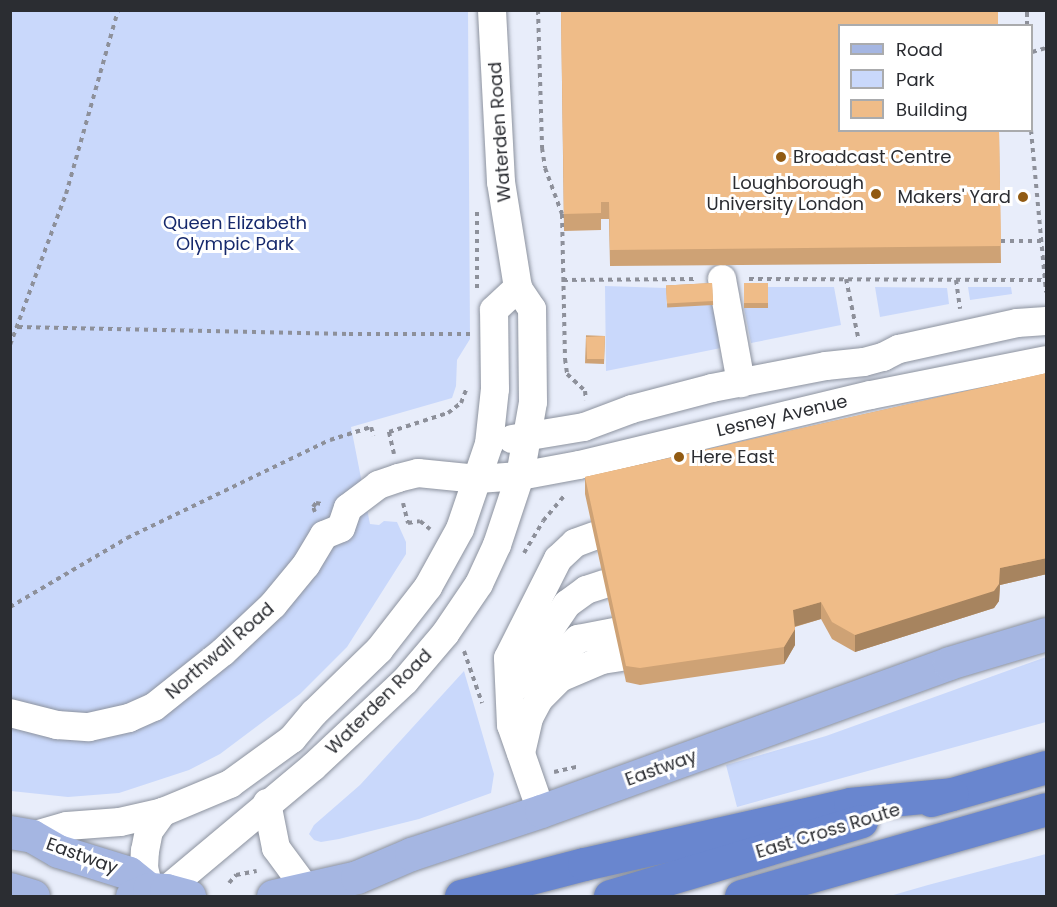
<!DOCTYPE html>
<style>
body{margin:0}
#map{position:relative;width:1057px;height:907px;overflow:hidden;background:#e8edfa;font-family:Poppins,sans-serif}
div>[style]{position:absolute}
.green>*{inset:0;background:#c9d8fb}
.path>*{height:4px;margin-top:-2px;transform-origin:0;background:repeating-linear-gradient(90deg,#8d909a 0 4.5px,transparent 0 9px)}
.roads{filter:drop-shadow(0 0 2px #8c929e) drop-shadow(0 0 2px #8c929e)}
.minor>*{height:28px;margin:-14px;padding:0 14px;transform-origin:14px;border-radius:14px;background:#fff}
.major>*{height:33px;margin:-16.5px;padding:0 16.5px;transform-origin:16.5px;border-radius:16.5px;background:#a5b6e2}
.highway>*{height:33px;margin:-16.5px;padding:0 16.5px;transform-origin:16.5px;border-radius:16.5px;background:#6986cf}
.wall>*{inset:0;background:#cea275;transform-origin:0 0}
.shaded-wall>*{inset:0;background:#a7845f}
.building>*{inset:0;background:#efbc88;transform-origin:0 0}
.dots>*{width:16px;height:16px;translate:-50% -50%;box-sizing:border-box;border:3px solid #fff;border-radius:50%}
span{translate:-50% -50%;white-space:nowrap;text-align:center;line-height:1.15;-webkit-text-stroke:6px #fff;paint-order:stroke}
.street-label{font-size:18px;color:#2b2d32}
.poi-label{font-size:18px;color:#2b2d32}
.left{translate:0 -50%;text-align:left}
.right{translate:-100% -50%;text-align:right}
.park-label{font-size:18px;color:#16296c}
.frame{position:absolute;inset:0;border:12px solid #2b2d32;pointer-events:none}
.legend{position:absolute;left:838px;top:24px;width:195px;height:108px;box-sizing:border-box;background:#fff;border:2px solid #aaabad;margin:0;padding:8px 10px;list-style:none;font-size:18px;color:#2b2d32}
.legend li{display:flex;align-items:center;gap:12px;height:30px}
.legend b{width:30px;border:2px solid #aaabad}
</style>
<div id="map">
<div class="green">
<div style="clip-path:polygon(10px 11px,468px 11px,470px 339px,457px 360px,456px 386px,452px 398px,351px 427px,370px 524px,379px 525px,384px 521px,397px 522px,406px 542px,406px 554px,347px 647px,300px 694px,220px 754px,189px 770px,119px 793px,68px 797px,11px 791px)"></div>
<div style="clip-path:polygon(605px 286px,666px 288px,667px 306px,713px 305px,721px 348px,606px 371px)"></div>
<div style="clip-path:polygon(768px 287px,834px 287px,841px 325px,751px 343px,744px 308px,768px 307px)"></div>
<div style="clip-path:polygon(875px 287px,947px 288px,949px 304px,880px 317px)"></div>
<div style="clip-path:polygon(968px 287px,1011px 287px,1012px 294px,970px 300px)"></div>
<div style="clip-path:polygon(1046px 657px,1046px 722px,737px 807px,726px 765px,826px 736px)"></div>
<div style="clip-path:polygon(464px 671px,494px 774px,491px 793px,419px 819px,339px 839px,321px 842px,314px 840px,309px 834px,314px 825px,360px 785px)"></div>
<div style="clip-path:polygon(1046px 854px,1046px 896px,890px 896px,928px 885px)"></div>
</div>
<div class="path">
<div style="left:538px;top:10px;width:138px;rotate:88.3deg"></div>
<div style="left:542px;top:148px;width:20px;rotate:81deg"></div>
<div style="left:545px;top:168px;width:49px;rotate:69.7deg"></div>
<div style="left:562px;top:214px;width:145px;rotate:88.8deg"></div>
<div style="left:565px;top:359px;width:15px;rotate:82deg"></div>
<div style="left:567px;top:374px;width:25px;rotate:43deg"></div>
<div style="left:585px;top:391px;width:9px;rotate:84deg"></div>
<div style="left:1027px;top:26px;width:16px;rotate:-90deg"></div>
<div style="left:1032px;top:52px;width:15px;rotate:-16deg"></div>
<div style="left:1031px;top:130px;width:163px;rotate:84.7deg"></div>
<div style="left:477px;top:212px;width:76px;rotate:90deg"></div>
<div style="left:1001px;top:241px;width:45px"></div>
<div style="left:749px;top:279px;width:296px;rotate:0.2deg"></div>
<div style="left:846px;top:279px;width:59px;rotate:78.3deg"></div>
<div style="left:563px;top:280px;width:133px;rotate:-0.4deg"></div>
<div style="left:956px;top:280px;width:29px;rotate:82deg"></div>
<div style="left:18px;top:327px;width:331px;rotate:1.2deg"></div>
<div style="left:349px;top:334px;width:121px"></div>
<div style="left:10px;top:345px;width:161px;rotate:-69.7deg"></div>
<div style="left:66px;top:194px;width:191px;rotate:-74.2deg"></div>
<div style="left:394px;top:454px;width:23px;rotate:-103deg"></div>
<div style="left:389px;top:432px;width:62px;rotate:-17.9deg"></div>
<div style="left:448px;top:413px;width:16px;rotate:-38deg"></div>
<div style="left:461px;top:403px;width:14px;rotate:-69deg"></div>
<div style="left:403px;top:503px;width:21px;rotate:76deg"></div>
<div style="left:408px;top:523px;width:12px;rotate:-9deg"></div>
<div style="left:420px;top:521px;width:13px;rotate:39deg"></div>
<div style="left:315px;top:512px;width:5px;rotate:-112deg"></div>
<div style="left:313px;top:507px;width:5px;rotate:-53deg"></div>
<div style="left:316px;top:503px;width:6px;rotate:9deg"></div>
<div style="left:524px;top:553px;width:37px;rotate:-59deg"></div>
<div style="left:543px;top:521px;width:33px;rotate:-50deg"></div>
<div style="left:10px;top:607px;width:136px;rotate:-30.5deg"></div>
<div style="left:127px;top:538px;width:225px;rotate:-25.8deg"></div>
<div style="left:330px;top:440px;width:43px;rotate:-17.6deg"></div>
<div style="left:371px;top:427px;width:9px;rotate:72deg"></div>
<div style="left:464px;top:651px;width:55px;rotate:70.9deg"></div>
<div style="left:554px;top:772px;width:23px;rotate:-13deg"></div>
<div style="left:229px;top:883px;width:11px;rotate:-49deg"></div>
<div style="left:236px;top:875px;width:21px;rotate:-11deg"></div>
</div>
<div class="roads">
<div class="minor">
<div style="left:722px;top:279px;width:106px;rotate:79.6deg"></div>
<div style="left:512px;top:439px;width:73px;rotate:-9.5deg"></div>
<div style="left:584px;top:427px;width:51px;rotate:-20.6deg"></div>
<div style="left:632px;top:409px;width:83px;rotate:-14.7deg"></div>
<div style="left:712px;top:388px;width:116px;rotate:-10.9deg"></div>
<div style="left:826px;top:366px;width:38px;rotate:-6deg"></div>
<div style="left:864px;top:362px;width:20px;rotate:-15deg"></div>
<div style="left:883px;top:357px;width:18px;rotate:-27deg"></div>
<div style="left:899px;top:349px;width:121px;rotate:-12.4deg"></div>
<div style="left:1017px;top:323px;width:29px;rotate:-4deg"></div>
<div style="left:529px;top:684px;width:67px;rotate:-42.6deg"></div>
<div style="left:578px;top:639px;width:38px;rotate:-11deg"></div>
<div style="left:519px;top:685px;width:15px;rotate:-79deg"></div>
<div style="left:522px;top:670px;width:80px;rotate:-55.7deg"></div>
<div style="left:567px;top:604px;width:24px;rotate:-36deg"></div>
<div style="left:586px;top:590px;width:19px;rotate:-18deg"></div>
<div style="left:10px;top:713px;width:49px;rotate:14.3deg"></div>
<div style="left:57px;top:725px;width:32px;rotate:4deg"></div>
<div style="left:89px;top:727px;width:41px;rotate:-12.7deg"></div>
<div style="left:129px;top:718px;width:27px;rotate:-24deg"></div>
<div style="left:154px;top:707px;width:88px;rotate:-38.6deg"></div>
<div style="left:223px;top:652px;width:69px;rotate:-43.2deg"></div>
<div style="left:273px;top:605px;width:52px;rotate:-50.5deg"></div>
<div style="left:306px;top:565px;width:35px;rotate:-59deg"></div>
<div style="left:324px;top:535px;width:18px;rotate:-22deg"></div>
<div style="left:341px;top:528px;width:21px;rotate:-71deg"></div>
<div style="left:348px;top:508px;width:38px;rotate:-37deg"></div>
<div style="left:378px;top:485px;width:21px;rotate:-19deg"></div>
<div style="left:398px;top:478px;width:21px;rotate:-14deg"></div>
<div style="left:418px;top:473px;width:60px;rotate:5.7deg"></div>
<div style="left:478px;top:479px;width:42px;rotate:-4.1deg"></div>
<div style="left:520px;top:476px;width:60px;rotate:-10.6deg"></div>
<div style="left:579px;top:465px;width:300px;rotate:-13.5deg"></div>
<div style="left:871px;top:395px;width:178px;rotate:-11.3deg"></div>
<div style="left:521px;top:753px;width:36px;rotate:-77deg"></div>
<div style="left:529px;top:718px;width:21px;rotate:-62deg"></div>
<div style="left:539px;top:699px;width:30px;rotate:-45deg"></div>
<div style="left:560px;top:678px;width:46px;rotate:-23.2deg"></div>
<div style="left:602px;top:660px;width:18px;rotate:-9deg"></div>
<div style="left:267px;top:803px;width:46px;rotate:78.7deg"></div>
<div style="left:276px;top:848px;width:52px;rotate:53.6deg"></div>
<div style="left:541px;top:811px;width:91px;rotate:-109.2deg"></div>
<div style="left:511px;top:725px;width:67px;rotate:-92.6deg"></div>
<div style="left:508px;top:658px;width:111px;rotate:-63.2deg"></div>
<div style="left:558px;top:559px;width:23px;rotate:-43deg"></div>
<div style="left:575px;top:543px;width:20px;rotate:-20deg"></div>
<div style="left:32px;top:836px;width:36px;rotate:-16deg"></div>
<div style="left:67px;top:826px;width:53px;rotate:-4.3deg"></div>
<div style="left:120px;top:822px;width:44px;rotate:-13.1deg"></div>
<div style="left:163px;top:812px;width:73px;rotate:-22.7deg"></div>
<div style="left:230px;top:784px;width:77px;rotate:-36deg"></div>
<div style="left:292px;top:739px;width:34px;rotate:-50deg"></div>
<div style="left:314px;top:713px;width:91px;rotate:-44.1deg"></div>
<div style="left:379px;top:650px;width:80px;rotate:-52.1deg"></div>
<div style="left:428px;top:587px;width:66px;rotate:-61.1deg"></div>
<div style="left:460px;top:529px;width:90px;rotate:-71.2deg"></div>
<div style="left:489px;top:444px;width:55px;rotate:-83.8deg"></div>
<div style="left:495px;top:389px;width:79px;rotate:-90.7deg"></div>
<div style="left:494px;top:310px;width:33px;rotate:-43deg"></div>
<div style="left:149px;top:889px;width:22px;rotate:-103deg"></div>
<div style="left:144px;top:868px;width:17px;rotate:-87deg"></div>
<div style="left:145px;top:851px;width:20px;rotate:-79deg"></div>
<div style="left:149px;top:831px;width:24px;rotate:-54deg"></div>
<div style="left:166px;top:890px;width:192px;rotate:-39.9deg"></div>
<div style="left:313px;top:767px;width:126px;rotate:-43.1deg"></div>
<div style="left:405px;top:681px;width:62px;rotate:-49.6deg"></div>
<div style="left:445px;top:634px;width:60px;rotate:-55.8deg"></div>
<div style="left:479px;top:584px;width:43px;rotate:-65.2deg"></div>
<div style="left:497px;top:545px;width:73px;rotate:-71.6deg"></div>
<div style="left:520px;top:476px;width:75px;rotate:-80deg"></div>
<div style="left:533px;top:402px;width:93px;rotate:-90.6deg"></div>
<div style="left:532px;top:309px;width:25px;rotate:-124deg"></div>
<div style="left:518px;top:288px;width:107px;rotate:-99.1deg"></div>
<div style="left:501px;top:182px;width:172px;rotate:-93deg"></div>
</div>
<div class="major">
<div style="left:10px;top:832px;width:22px;rotate:10deg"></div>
<div style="left:32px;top:836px;width:30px;rotate:30deg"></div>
<div style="left:58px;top:851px;width:74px;rotate:17.2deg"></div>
<div style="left:129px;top:873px;width:26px;rotate:39deg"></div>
<div style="left:10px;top:889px;width:24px;rotate:17deg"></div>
<div style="left:132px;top:896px;width:18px;rotate:-22deg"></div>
<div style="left:149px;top:889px;width:17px;rotate:3deg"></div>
<div style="left:166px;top:890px;width:24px;rotate:15deg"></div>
<div style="left:273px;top:896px;width:86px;rotate:-12.7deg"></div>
<div style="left:357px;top:877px;width:59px;rotate:-23.1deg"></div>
<div style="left:411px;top:854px;width:137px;rotate:-18.3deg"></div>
<div style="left:541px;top:811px;width:434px;rotate:-19.9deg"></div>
<div style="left:949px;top:663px;width:101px;rotate:-16.6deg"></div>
</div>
<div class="highway">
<div style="left:931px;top:800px;width:120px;rotate:-16deg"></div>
<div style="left:461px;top:896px;width:127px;rotate:-14.6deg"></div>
<div style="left:584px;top:864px;width:273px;rotate:-12.7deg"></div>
<div style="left:850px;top:804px;width:102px;rotate:-5.6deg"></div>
<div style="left:610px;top:896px;width:262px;rotate:-16.6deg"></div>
<div style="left:741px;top:896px;width:317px;rotate:-15.9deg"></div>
</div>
</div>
<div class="wall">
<div style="clip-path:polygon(561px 10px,999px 130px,1001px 263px,610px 266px,609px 219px,601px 219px,601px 230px,564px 231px)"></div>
<div style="left:712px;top:283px;width:22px;height:46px;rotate:87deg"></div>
<div style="left:744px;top:283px;width:24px;height:25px"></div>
<div style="left:605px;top:336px;width:28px;height:19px;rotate:92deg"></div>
<div style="clip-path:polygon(1047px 373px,1047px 574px,1000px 585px,999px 601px,994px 608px,855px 652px,832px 639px,821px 619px,795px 627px,795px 645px,784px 664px,640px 685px,626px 682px,585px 494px,585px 477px)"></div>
</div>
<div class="shaded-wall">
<div style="clip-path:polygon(1047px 558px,1047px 574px,1000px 585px,999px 601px,994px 608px,855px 652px,855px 635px,1000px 568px)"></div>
<div style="clip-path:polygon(821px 602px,821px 619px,793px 627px,793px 610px)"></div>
<div style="clip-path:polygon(795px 629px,795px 645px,784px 664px,784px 647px)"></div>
</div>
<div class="building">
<div style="clip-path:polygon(561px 10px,998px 10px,998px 26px,840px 26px,840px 130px,999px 130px,1001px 246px,610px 250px,609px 202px,601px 202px,601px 213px,564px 214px)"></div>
<div style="left:712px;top:283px;width:18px;height:46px;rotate:87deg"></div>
<div style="left:744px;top:283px;width:24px;height:20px"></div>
<div style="clip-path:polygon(605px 336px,604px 359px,587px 359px,586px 337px)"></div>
<div style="clip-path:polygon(1047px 373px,1047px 558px,1000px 568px,999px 584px,994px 591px,855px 635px,832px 622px,821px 602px,793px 610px,795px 629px,784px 647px,640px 668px,626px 666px,585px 477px)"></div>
</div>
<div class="dots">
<div style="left:781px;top:157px;background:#915a12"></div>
<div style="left:876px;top:194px;background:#915a12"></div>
<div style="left:1023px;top:197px;background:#915a12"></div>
<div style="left:679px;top:457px;background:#915a12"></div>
</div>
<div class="street-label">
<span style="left:500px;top:132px;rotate:-94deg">Waterden Road</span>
<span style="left:782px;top:416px;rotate:-13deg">Lesney Avenue</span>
<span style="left:220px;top:651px;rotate:-41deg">Northwall Road</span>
<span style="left:379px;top:702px;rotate:-45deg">Waterden Road</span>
<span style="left:661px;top:768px;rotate:-20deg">Eastway</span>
<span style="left:828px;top:831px;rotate:-17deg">East Cross Route</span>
<span style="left:82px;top:856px;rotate:20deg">Eastway</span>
</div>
<div class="poi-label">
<span class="left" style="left:793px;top:157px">Broadcast Centre</span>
<span class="right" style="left:864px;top:194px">Loughborough<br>University London</span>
<span class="right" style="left:1011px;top:197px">Makers' Yard</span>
<span class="left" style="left:691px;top:457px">Here East</span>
</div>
<div class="park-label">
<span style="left:235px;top:234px">Queen Elizabeth<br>Olympic Park</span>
</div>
<div class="frame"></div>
<ul class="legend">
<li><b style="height:8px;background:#a5b6e2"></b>Road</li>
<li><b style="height:16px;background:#c9d8fb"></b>Park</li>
<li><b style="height:16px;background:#efbc88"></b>Building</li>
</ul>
</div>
